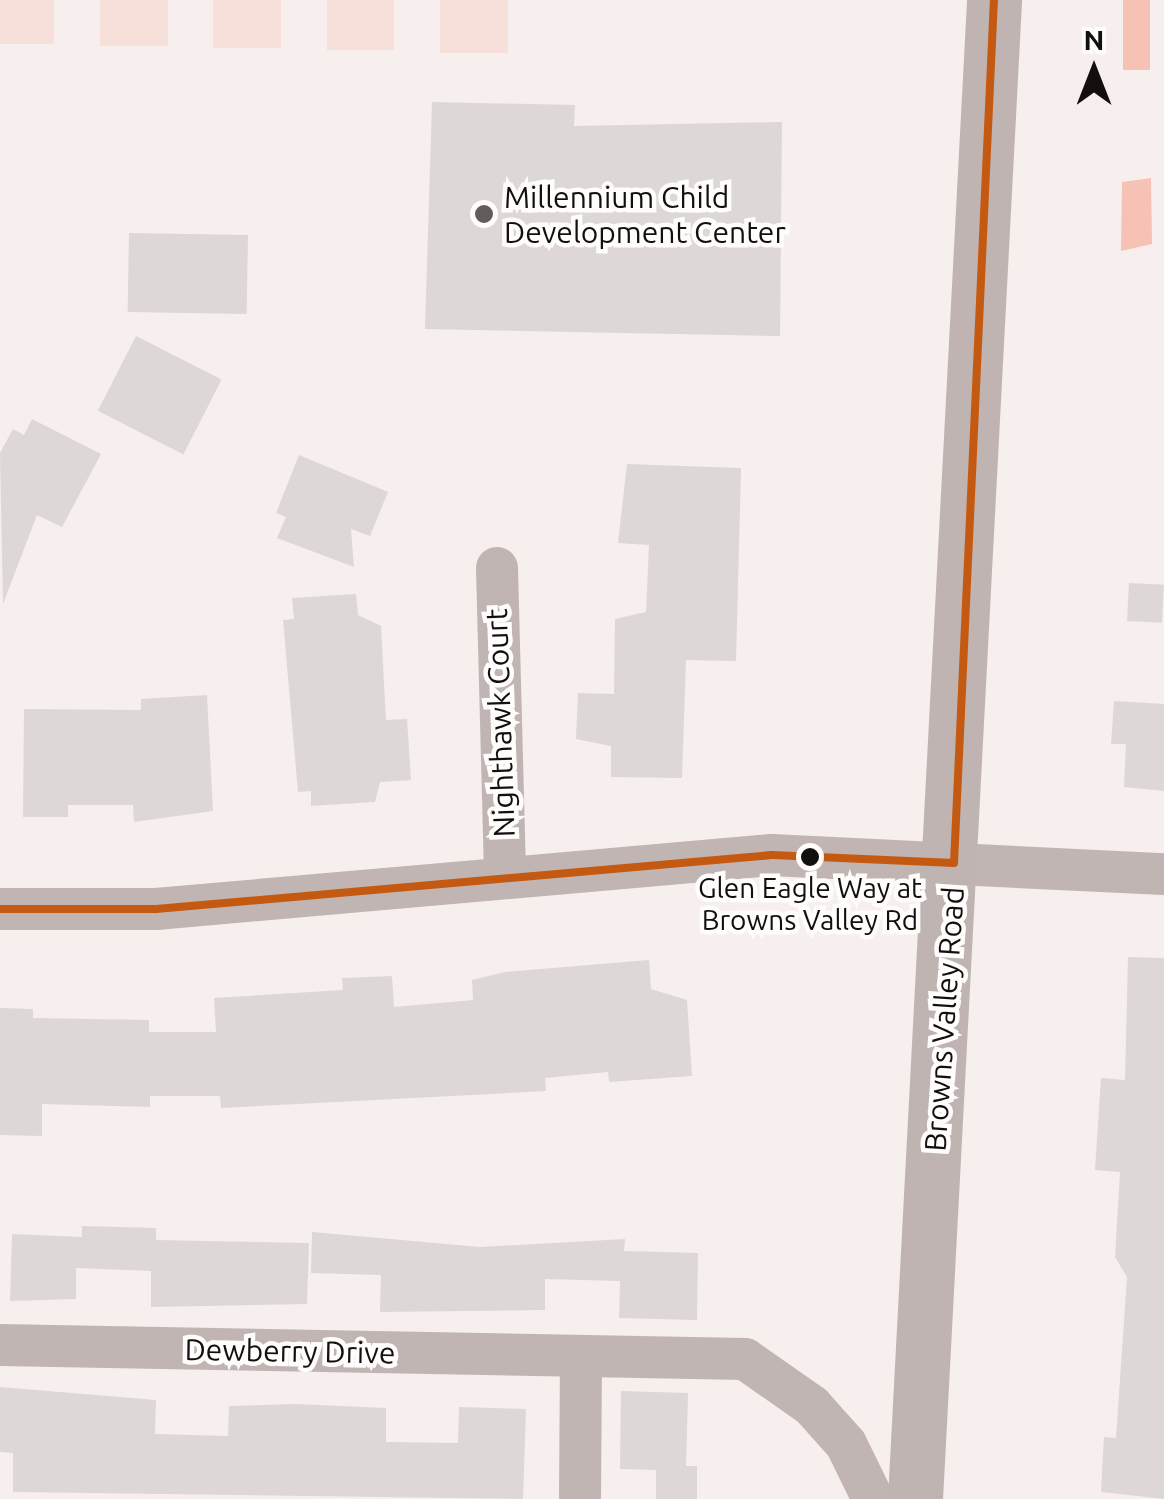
<!DOCTYPE html>
<style>
body{margin:0}
#map{position:relative;width:1164px;height:1499px;overflow:hidden;background:#f6efed;font-family:Ubuntu,sans-serif}
div>[style]{position:absolute}
.green>*{inset:0;background:#f7e0da;transform-origin:0 0}
.water>*{inset:0;background:#f6c2b6;transform-origin:0 0}
.building>*{inset:0;background:#ddd7d6;transform-origin:0 0}
.minor>*{height:42px;margin:-21px;padding:0 21px;transform-origin:21px;border-radius:21px;background:#c0b5b2}
.secondary>*{height:55px;margin:-27.5px;padding:0 27.5px;transform-origin:27.5px;border-radius:27.5px;background:#bfb4b1}
.bus-1>*{height:8px;margin:-4px;padding:0 4px;transform-origin:4px;border-radius:4px;background:#c45911}
.dots>*{width:28px;height:28px;translate:-50% -50%;box-sizing:border-box;border:5px solid #fffcfc;border-radius:50%}
span{translate:-50% -50%;white-space:nowrap;text-align:center;line-height:1.15;-webkit-text-stroke:9px #fffcfc;paint-order:stroke}
.bus-label{font-size:28px;color:#130f0e}
.poi-label{font-size:30px;color:#130f0e}
.left{translate:0 -50%;text-align:left}
.street-label{font-size:30px;color:#130f0e}
.north{position:absolute;left:1044px;top:20px;width:100px;height:100px;-webkit-text-stroke:8px #fffcfc;paint-order:stroke;rotate:0deg;font-size:28px;font-weight:700;line-height:40px;text-align:center;color:#130f0e}
.north::after{content:'';display:block;margin:auto;width:35px;height:45px;background:#130f0e;clip-path:polygon(50% 0,100% 100%,50% 72%,0 100%)}
</style>
<div id="map">
<div class="green">
<div style="left:0;top:0;width:54px;height:44px"></div>
<div style="left:100px;top:0;width:68px;height:46px"></div>
<div style="left:213px;top:0;width:68px;height:48px"></div>
<div style="left:327px;top:0;width:67px;height:50px"></div>
<div style="left:440px;top:0;width:68px;height:53px"></div>
</div>
<div class="water">
<div style="left:1123px;top:0;width:27px;height:70px"></div>
<div style="clip-path:polygon(1151px 178px,1152px 244px,1121px 251px,1122px 182px)"></div>
</div>
<div class="building">
<div style="clip-path:polygon(432px 102px,575px 105px,574px 126px,782px 122px,780px 336px,425px 329px)"></div>
<div style="left:129px;top:233px;width:119px;height:79px;rotate:1deg"></div>
<div style="left:136px;top:336px;width:96px;height:84px;rotate:27deg"></div>
<div style="clip-path:polygon(32px 419px,101px 454px,62px 527px,37px 515px,3px 604px,0 453px,13px 429px,24px 435px)"></div>
<div style="clip-path:polygon(299px 455px,388px 492px,370px 536px,351px 529px,354px 567px,277px 538px,286px 517px,276px 513px)"></div>
<div style="clip-path:polygon(627px 464px,741px 468px,736px 661px,686px 660px,682px 778px,611px 777px,611px 746px,576px 739px,578px 693px,614px 694px,615px 619px,646px 612px,649px 545px,618px 543px)"></div>
<div style="left:1129px;top:583px;width:35px;height:38px;rotate:3deg"></div>
<div style="clip-path:polygon(356px 594px,358px 615px,381px 626px,386px 720px,407px 719px,411px 780px,380px 782px,375px 802px,311px 806px,311px 791px,298px 792px,283px 620px,294px 619px,292px 598px)"></div>
<div style="clip-path:polygon(207px 695px,213px 811px,134px 822px,133px 805px,68px 805px,68px 817px,23px 817px,24px 709px,141px 710px,141px 699px)"></div>
<div style="clip-path:polygon(1114px 701px,1164px 704px,1164px 791px,1124px 787px,1126px 744px,1111px 744px)"></div>
<div style="clip-path:polygon(1128px 957px,1164px 958px,1164px 1499px,1101px 1492px,1104px 1437px,1116px 1438px,1127px 1277px,1115px 1257px,1120px 1172px,1095px 1170px,1101px 1078px,1125px 1080px)"></div>
<div style="clip-path:polygon(649px 960px,651px 989px,687px 1000px,692px 1076px,609px 1082px,608px 1072px,545px 1078px,546px 1091px,221px 1108px,220px 1096px,150px 1096px,150px 1107px,42px 1104px,42px 1136px,0 1135px,0 1008px,33px 1009px,33px 1018px,149px 1020px,149px 1032px,216px 1032px,214px 998px,343px 990px,342px 978px,392px 976px,394px 1007px,473px 1000px,472px 980px,505px 972px)"></div>
<div style="clip-path:polygon(82px 1226px,156px 1228px,156px 1240px,309px 1243px,307px 1304px,151px 1307px,151px 1271px,76px 1268px,76px 1299px,10px 1301px,12px 1234px,82px 1237px)"></div>
<div style="clip-path:polygon(312px 1232px,480px 1247px,625px 1239px,624px 1251px,698px 1253px,697px 1320px,619px 1318px,620px 1281px,545px 1279px,545px 1310px,380px 1312px,381px 1275px,311px 1273px)"></div>
<div style="clip-path:polygon(0 1387px,156px 1400px,155px 1434px,228px 1436px,229px 1406px,296px 1404px,386px 1408px,386px 1442px,458px 1443px,459px 1407px,526px 1409px,523px 1499px,13px 1492px,13px 1453px,0 1452px)"></div>
<div style="clip-path:polygon(621px 1391px,688px 1393px,686px 1466px,697px 1466px,697px 1499px,656px 1499px,656px 1470px,620px 1469px)"></div>
</div>
<div class="minor">
<div style="left:497px;top:568px;width:310px;rotate:88.5deg"></div>
<div style="left:0;top:909px;width:156px"></div>
<div style="left:156px;top:909px;width:618px;rotate:-5.01deg"></div>
<div style="left:772px;top:855px;width:392px;rotate:2.8deg"></div>
<div style="left:0;top:1345px;width:745px;rotate:1.08deg"></div>
<div style="left:745px;top:1359px;width:82px;rotate:35deg"></div>
<div style="left:812px;top:1406px;width:51px;rotate:48.2deg"></div>
<div style="left:846px;top:1444px;width:61px;rotate:63.9deg"></div>
<div style="left:580px;top:1499px;width:142px;rotate:-89.6deg"></div>
</div>
<div class="secondary">
<div style="left:915px;top:1499px;width:1501px;rotate:-86.98deg"></div>
</div>
<div class="bus-1">
<div style="left:0;top:909px;width:156px"></div>
<div style="left:156px;top:909px;width:618px;rotate:-5.01deg"></div>
<div style="left:772px;top:855px;width:182px;rotate:2.5deg"></div>
<div style="left:954px;top:863px;width:864px;rotate:-87.35deg"></div>
</div>
<div class="dots">
<div style="left:484px;top:214px;background:#625d5c"></div>
<div style="left:810px;top:857px;background:#130f0e"></div>
</div>
<div class="bus-label">
<span style="left:810px;top:904px">Glen Eagle Way at<br>Browns Valley Rd</span>
</div>
<div class="poi-label">
<span class="left" style="left:504px;top:214px">Millennium Child<br>Development Center</span>
</div>
<div class="street-label">
<span style="left:500px;top:723px;rotate:-92deg">Nighthawk Court</span>
<span style="left:944px;top:1019px;rotate:-86deg">Browns Valley Road</span>
<span style="left:290px;top:1351px;rotate:1deg">Dewberry Drive</span>
</div>
<div class="north">N</div>
</div>
